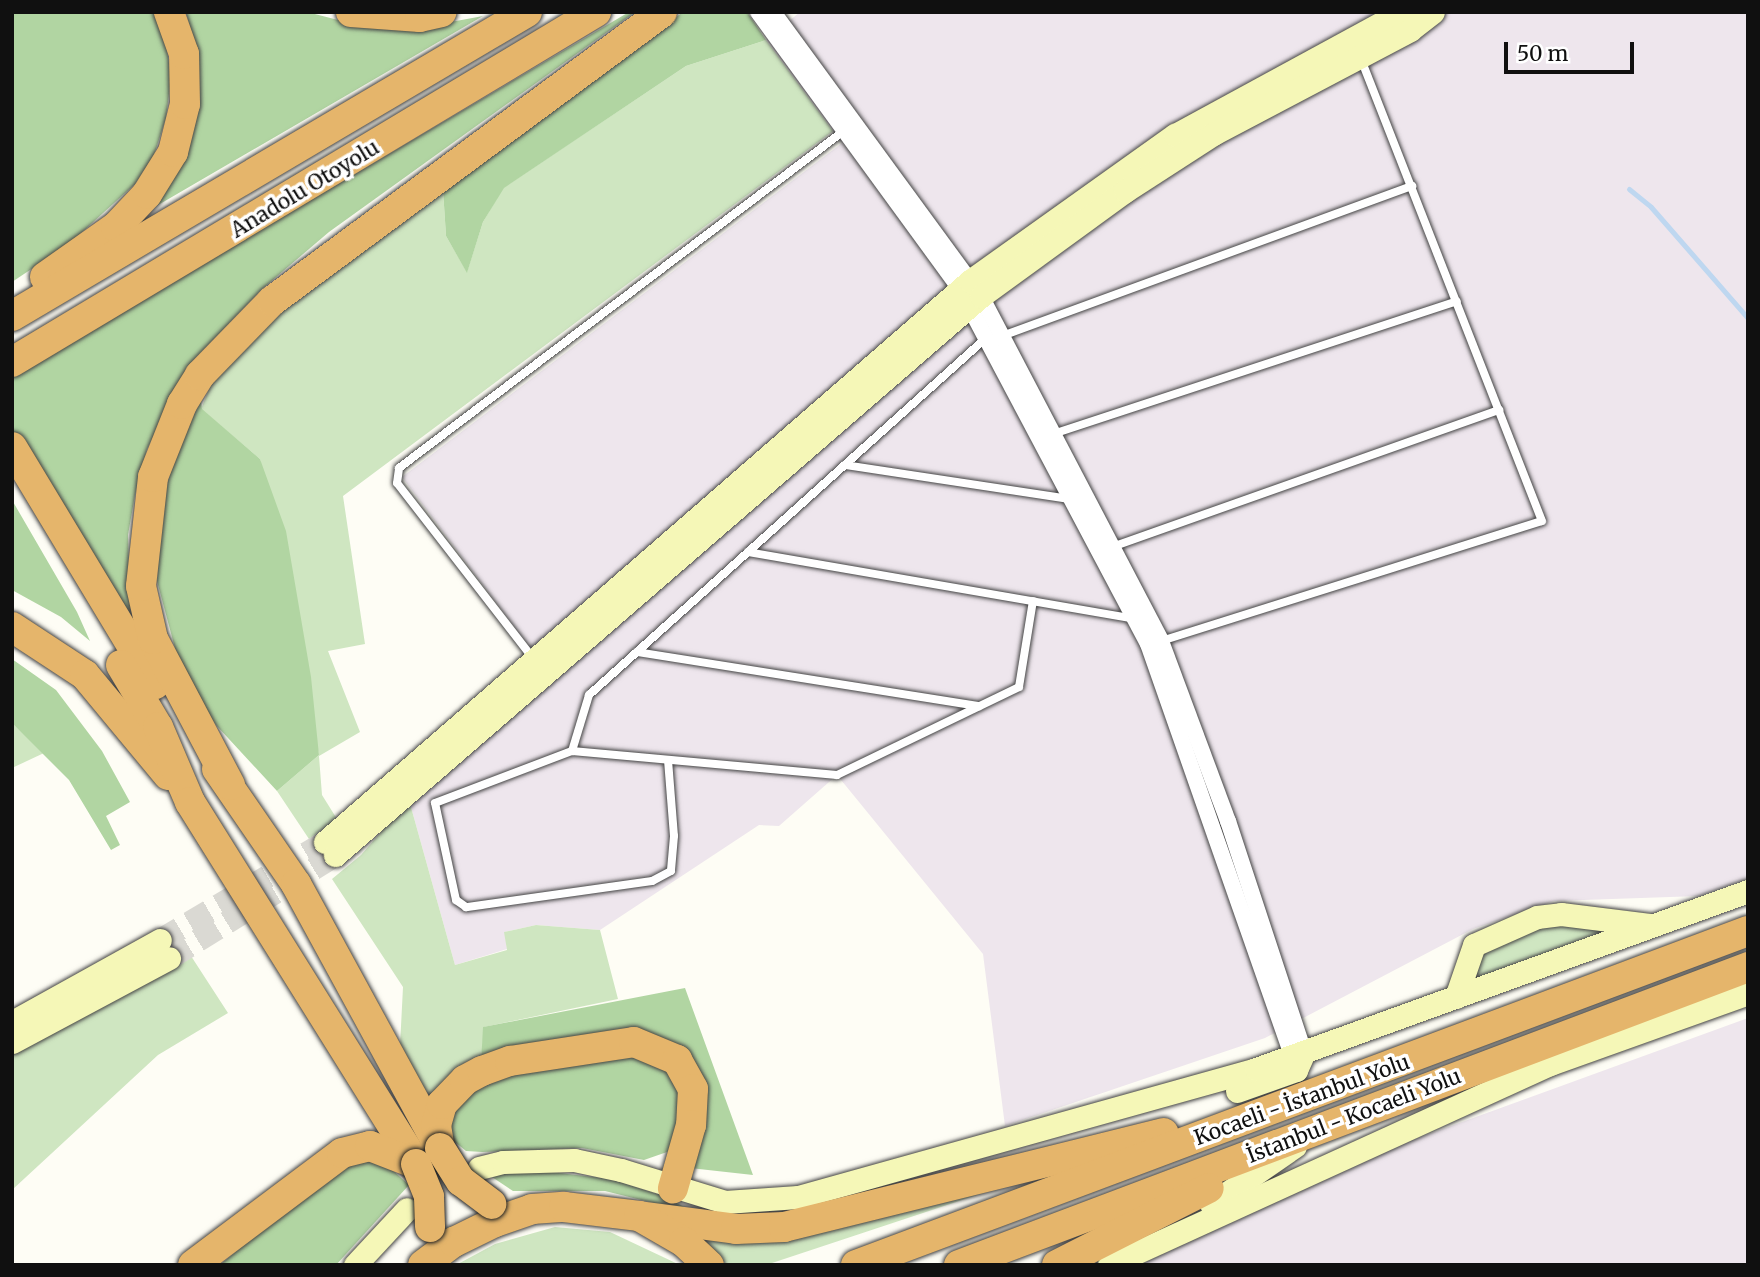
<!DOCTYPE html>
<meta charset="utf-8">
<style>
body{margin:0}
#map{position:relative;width:1760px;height:1277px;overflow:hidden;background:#fefdf5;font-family:Merriweather,serif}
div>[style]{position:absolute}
.industrial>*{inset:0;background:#eee6ed}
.green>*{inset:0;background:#cfe6c1}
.forest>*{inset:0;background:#b1d5a2}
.stream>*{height:5px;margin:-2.5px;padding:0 2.5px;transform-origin:2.5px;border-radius:2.5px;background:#bed7f0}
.secondary-tunnel>*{height:23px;margin-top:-11.5px;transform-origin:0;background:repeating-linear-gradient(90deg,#dad9d3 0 23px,transparent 0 34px)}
.roads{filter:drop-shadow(0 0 2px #434343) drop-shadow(0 0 2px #434343)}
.lane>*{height:8px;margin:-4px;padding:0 4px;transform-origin:4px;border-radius:4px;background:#fff}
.street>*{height:16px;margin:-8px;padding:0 8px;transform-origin:8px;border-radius:8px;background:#fff}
.secondary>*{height:23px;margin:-11.5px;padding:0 11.5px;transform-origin:11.5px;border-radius:11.5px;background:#f5f7b7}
.highway>*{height:30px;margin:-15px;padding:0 15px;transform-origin:15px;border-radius:15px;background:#e5b56b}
.bridges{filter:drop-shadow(0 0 2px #212121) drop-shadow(0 0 2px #212121)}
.highway-bridge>*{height:30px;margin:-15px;padding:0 15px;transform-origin:15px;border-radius:15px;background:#e5b56b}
span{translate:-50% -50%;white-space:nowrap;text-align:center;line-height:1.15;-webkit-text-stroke:7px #fff;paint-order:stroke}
.street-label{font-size:21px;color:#101010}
.frame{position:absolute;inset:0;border:14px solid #101010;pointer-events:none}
.scale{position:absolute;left:1504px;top:42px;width:130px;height:32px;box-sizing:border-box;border:4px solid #101010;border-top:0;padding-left:9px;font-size:21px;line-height:24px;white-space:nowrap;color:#101010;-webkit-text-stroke:5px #fff;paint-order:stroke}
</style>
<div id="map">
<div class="industrial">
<div style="clip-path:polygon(800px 12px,1748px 12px,1748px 878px,1699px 896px,1554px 901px,1473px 929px,1265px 1038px,1005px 1126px,983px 954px,837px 775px,779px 826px,759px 825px,600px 930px,536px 925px,505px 932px,507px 949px,455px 965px,409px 800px,551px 676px,402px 477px,842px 143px,766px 40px)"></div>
<div style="clip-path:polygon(1748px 1018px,1748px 1265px,1140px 1265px,1363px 1158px)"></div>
</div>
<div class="green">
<div style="clip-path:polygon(766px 40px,833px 131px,343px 496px,365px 644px,328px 651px,360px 732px,319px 756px,322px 795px,337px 819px,309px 839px,277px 791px,319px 755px,260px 459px,201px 409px,214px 377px,261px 327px,443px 190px,446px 236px,467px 272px,483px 222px,503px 188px,686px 66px)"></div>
<div style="clip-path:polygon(12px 723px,44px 753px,12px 768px)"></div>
<div style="clip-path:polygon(409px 800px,455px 965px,507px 950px,504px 932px,536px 925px,600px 930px,618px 999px,484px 1027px,481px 1063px,431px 1107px,400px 1046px,403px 987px,332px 879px,361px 855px)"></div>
<div style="clip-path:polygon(1537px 917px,1652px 925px,1456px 997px,1474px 945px)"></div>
<div style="clip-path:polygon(191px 956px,228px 1013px,158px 1055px,12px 1190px,12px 1045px)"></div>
<div style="clip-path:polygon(1041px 1174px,766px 1265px,727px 1265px,693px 1231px)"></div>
<div style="clip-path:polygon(555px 1227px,610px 1232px,680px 1265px,456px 1265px,495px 1244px)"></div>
</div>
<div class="forest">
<div style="clip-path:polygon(12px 12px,154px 12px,166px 43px,171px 77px,166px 118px,154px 155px,135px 184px,69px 244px,12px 282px)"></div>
<div style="clip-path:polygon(186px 12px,307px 12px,342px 21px,440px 24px,483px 16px,141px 215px,194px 43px)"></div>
<div style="clip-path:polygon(629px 12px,635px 12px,329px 232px,262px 289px,190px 364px,147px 449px,135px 495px,128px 535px,131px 627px,12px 433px,12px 377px)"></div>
<div style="clip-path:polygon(683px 12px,747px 12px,766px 40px,686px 66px,504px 188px,483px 222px,467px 273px,446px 236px,443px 190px)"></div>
<div style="clip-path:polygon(201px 401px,202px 409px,260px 459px,286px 531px,311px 677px,319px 755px,277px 791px,216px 725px,196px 695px,179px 663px,157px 581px,163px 498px,179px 444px)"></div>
<div style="clip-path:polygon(12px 500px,77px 612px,90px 641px,61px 617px,12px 590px)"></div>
<div style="clip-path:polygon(12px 659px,56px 690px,102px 751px,130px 802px,106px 816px,120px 845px,111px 850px,69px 780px,12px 723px)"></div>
<div style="clip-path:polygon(685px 988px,753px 1175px,690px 1168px,675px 1048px,481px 1063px,483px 1027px)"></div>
<div style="clip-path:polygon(652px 1056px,685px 1090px,677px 1144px,667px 1152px,644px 1160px,582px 1148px,482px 1152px,466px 1151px,449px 1137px,447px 1118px,476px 1083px,541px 1065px)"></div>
<div style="clip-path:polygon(361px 1158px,389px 1167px,409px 1185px,336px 1265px,220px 1265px,331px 1172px)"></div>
<div style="clip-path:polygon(542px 1171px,611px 1179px,663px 1196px,698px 1214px,605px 1191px,513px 1191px,486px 1173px)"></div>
</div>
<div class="stream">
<div style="left:1629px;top:189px;width:28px;rotate:39deg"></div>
<div style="left:1651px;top:207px;width:147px;rotate:48.9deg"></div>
</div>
<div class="secondary-tunnel">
<div style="left:160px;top:940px;width:192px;rotate:-30.7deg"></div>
<div style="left:169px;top:958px;width:195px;rotate:-31.8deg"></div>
</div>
<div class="roads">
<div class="lane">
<div style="left:1002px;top:336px;width:437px;rotate:-20.1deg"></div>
<div style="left:1053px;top:434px;width:425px;rotate:-18.2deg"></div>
<div style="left:845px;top:465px;width:228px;rotate:8.6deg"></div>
<div style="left:1112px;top:547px;width:411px;rotate:-19.5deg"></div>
<div style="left:748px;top:552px;width:393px;rotate:9.8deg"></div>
<div style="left:1161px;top:641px;width:399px;rotate:-17.5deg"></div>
<div style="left:1542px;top:521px;width:497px;rotate:-111.4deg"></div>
<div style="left:637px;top:652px;width:346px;rotate:9deg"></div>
<div style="left:532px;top:657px;width:220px;rotate:-127.8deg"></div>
<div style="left:397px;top:483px;width:15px;rotate:-82deg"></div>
<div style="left:399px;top:468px;width:560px;rotate:-37.16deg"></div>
<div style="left:572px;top:751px;width:59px;rotate:-73.1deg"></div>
<div style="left:589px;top:695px;width:535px;rotate:-41.97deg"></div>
<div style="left:668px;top:760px;width:76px;rotate:85.5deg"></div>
<div style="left:674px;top:836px;width:35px;rotate:95deg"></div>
<div style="left:671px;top:871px;width:21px;rotate:152deg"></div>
<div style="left:652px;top:881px;width:188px;rotate:172deg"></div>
<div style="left:466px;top:907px;width:12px;rotate:-145deg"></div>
<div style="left:456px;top:900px;width:99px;rotate:-102.2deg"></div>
<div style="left:435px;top:803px;width:147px;rotate:-20.8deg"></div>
<div style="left:572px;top:751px;width:266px;rotate:5.2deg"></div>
<div style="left:837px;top:775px;width:202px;rotate:-25.8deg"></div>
<div style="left:1019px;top:687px;width:87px;rotate:-80.8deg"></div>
</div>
<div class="street">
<div style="left:758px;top:12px;width:343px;rotate:53.9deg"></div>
<div style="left:960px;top:289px;width:402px;rotate:62.1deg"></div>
<div style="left:1148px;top:644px;width:436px;rotate:70.7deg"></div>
<div style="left:773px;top:12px;width:352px;rotate:53.8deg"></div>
<div style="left:981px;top:296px;width:389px;rotate:62.4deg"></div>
<div style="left:1161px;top:641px;width:192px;rotate:69.6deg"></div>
<div style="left:1228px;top:821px;width:243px;rotate:71.8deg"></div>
</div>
<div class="secondary">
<div style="left:325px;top:842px;width:855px;rotate:-41.02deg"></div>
<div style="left:970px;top:281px;width:252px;rotate:-35.5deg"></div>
<div style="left:1175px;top:135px;width:258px;rotate:-28.5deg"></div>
<div style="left:335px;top:855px;width:854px;rotate:-40.87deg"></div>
<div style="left:981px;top:296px;width:178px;rotate:-36.1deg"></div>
<div style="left:1125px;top:191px;width:105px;rotate:-32.9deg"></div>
<div style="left:1213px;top:134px;width:223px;rotate:-27.8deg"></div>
<div style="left:1410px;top:30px;width:29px;rotate:-38deg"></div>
<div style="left:1456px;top:997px;width:55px;rotate:-70.9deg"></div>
<div style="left:1474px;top:945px;width:69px;rotate:-24deg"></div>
<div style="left:1537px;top:917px;width:24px;rotate:-7deg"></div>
<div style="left:1561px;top:914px;width:89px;rotate:7.1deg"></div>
<div style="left:12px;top:1022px;width:169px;rotate:-29deg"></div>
<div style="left:12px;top:1042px;width:178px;rotate:-28.1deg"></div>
<div style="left:1237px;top:1091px;width:63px;rotate:-19.6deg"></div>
<div style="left:1296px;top:1070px;width:17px;rotate:-66deg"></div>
<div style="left:479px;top:1168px;width:25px;rotate:-14deg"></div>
<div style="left:503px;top:1162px;width:71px;rotate:-1.6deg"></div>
<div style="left:574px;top:1160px;width:48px;rotate:12deg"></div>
<div style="left:621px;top:1170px;width:109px;rotate:17.1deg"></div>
<div style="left:725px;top:1202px;width:73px;rotate:-3.9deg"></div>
<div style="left:798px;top:1197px;width:476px;rotate:-15.6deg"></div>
<div style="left:1256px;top:1069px;width:523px;rotate:-19.89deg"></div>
<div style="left:1211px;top:1204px;width:102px;rotate:-34.6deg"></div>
<div style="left:355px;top:1265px;width:76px;rotate:-47.1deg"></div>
<div style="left:1109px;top:1265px;width:485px;rotate:-24.5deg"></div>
<div style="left:1550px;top:1064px;width:210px;rotate:-19.7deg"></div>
</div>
<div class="highway">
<div style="left:351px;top:12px;width:69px;rotate:4.1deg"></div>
<div style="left:420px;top:17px;width:22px;rotate:-13deg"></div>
<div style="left:45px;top:277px;width:87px;rotate:-35.2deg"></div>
<div style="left:116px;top:227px;width:45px;rotate:-46.8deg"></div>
<div style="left:147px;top:194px;width:49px;rotate:-58.2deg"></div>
<div style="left:173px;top:152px;width:49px;rotate:-76deg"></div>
<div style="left:185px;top:104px;width:50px;rotate:-91.1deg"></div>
<div style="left:184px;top:54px;width:45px;rotate:-109.7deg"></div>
<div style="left:12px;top:316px;width:598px;rotate:-30.55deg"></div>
<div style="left:12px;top:362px;width:681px;rotate:-30.93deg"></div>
<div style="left:12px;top:447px;width:277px;rotate:58.9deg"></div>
<div style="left:12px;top:627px;width:87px;rotate:33.3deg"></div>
<div style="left:85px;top:675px;width:130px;rotate:50.3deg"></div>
<div style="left:121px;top:665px;width:72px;rotate:59.2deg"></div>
<div style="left:158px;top:727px;width:82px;rotate:66.9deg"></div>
<div style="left:190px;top:802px;width:427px;rotate:58deg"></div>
<div style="left:217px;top:769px;width:140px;rotate:55.5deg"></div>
<div style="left:296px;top:884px;width:301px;rotate:61.4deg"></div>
<div style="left:230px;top:785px;width:165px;rotate:-117.8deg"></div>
<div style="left:153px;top:639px;width:54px;rotate:-102.8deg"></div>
<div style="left:141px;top:586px;width:110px;rotate:-83.7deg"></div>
<div style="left:153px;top:477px;width:79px;rotate:-68.3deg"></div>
<div style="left:182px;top:404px;width:34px;rotate:-58deg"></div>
<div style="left:200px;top:375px;width:103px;rotate:-45.8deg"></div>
<div style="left:272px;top:301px;width:485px;rotate:-36.5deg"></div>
<div style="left:439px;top:1144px;width:19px;rotate:-99deg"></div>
<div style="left:436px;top:1125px;width:22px;rotate:-74deg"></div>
<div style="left:442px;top:1104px;width:33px;rotate:-46deg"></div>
<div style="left:465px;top:1080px;width:19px;rotate:-28deg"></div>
<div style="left:482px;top:1071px;width:30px;rotate:-20deg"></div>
<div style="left:510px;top:1061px;width:125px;rotate:-8.7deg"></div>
<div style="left:634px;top:1042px;width:47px;rotate:22.7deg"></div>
<div style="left:677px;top:1060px;width:33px;rotate:61deg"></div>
<div style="left:693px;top:1089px;width:36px;rotate:93deg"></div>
<div style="left:691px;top:1125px;width:66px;rotate:105.9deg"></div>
<div style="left:639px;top:1216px;width:98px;rotate:7.6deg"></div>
<div style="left:736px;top:1229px;width:48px;rotate:-2.4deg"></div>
<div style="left:784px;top:1227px;width:391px;rotate:-13.9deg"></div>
<div style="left:193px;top:1265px;width:186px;rotate:-36.9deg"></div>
<div style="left:342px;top:1153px;width:29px;rotate:-14deg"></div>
<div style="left:370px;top:1146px;width:49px;rotate:21.4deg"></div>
<div style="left:423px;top:1265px;width:39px;rotate:-37deg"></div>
<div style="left:454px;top:1242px;width:46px;rotate:-26deg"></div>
<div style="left:495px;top:1222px;width:39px;rotate:-19deg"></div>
<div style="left:532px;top:1209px;width:32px;rotate:-4deg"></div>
<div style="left:564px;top:1207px;width:76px;rotate:6.8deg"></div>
<div style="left:639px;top:1216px;width:52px;rotate:30deg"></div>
<div style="left:684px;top:1242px;width:34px;rotate:43deg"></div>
<div style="left:856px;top:1265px;width:952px;rotate:-20.53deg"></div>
<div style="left:959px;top:1265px;width:843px;rotate:-20.69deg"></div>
<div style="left:1057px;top:1265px;width:170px;rotate:-26.9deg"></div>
</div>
</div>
<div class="bridges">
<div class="highway-bridge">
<div style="left:440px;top:1148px;width:39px;rotate:58deg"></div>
<div style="left:461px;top:1181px;width:38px;rotate:37deg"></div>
<div style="left:416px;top:1164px;width:35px;rotate:68deg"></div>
<div style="left:429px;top:1197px;width:30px;rotate:88deg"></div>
</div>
</div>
<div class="street-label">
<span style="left:305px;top:189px;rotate:-31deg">Anadolu Otoyolu</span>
<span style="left:1302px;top:1100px;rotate:-20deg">Kocaeli - İstanbul Yolu</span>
<span style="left:1354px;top:1116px;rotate:-21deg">İstanbul - Kocaeli Yolu</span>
</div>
<div class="frame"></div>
<div class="scale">50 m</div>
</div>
